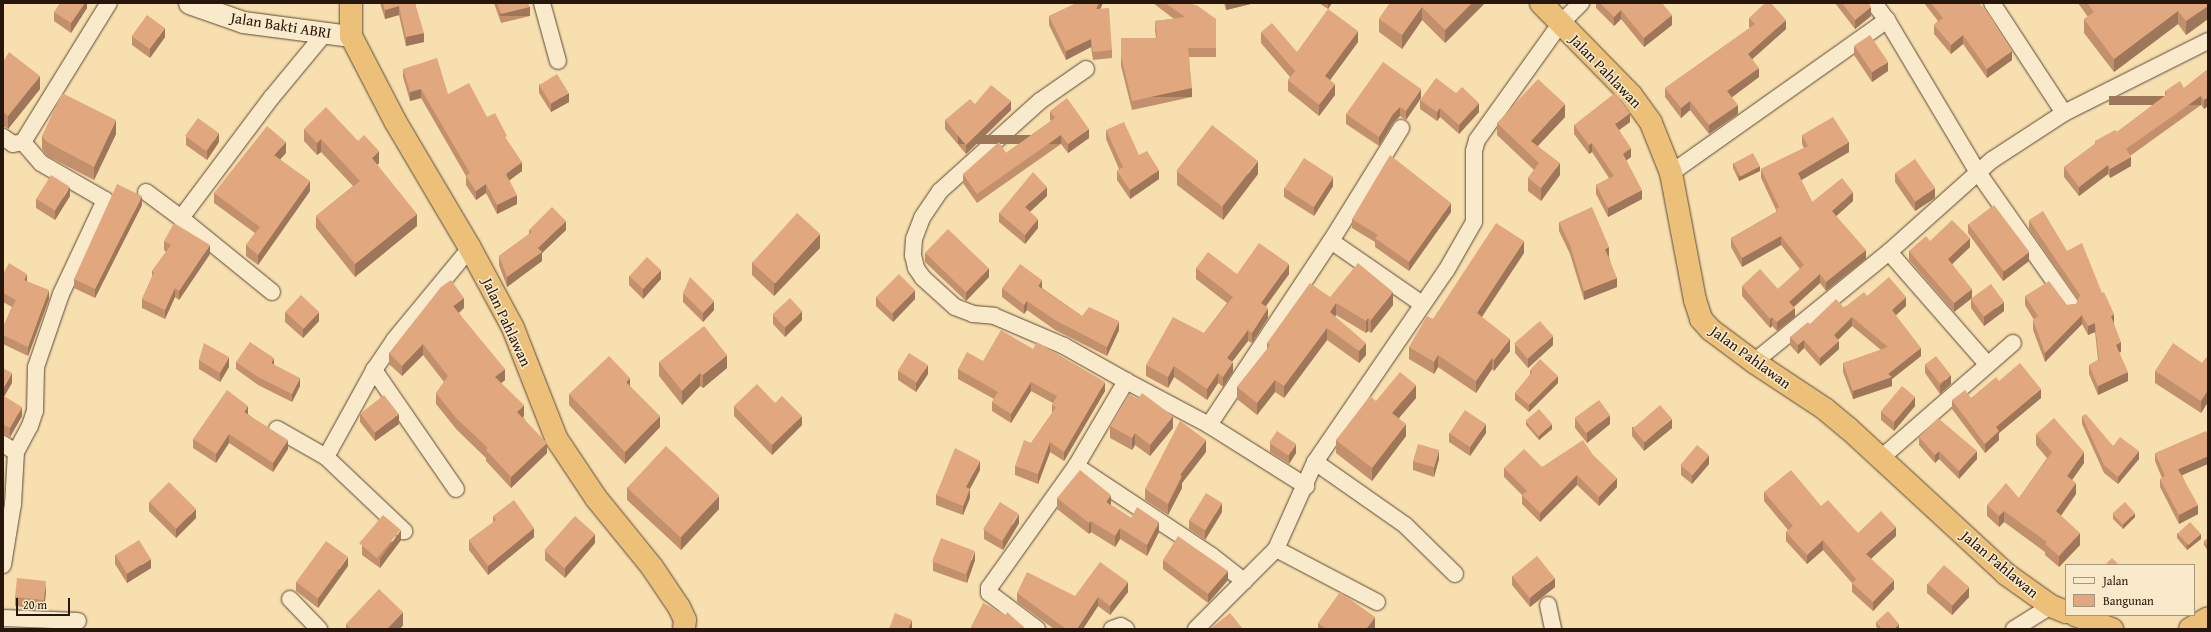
<!DOCTYPE html>
<style>
body{margin:0}
#map{position:relative;width:2211px;height:632px;overflow:hidden;background:#f8dfb0;font-family:"Gentium Book Plus",serif}
div>[style]{position:absolute}
.roads{filter:drop-shadow(0 0 1px #5b4834) drop-shadow(0 0 1px #5b4834)}
.minor>*{height:16px;margin:-8px;padding:0 8px;transform-origin:8px;border-radius:8px;background:#faeacc}
.tertiary>*{height:21px;margin:-10.5px;padding:0 10.5px;transform-origin:10.5px;border-radius:10.5px;background:#faeacc}
.trunk>*{height:22px;margin:-11px;padding:0 11px;transform-origin:11px;border-radius:11px;background:#ecc078}
.wall>*{inset:0;background:#c2906d}
.shaded-wall>*{inset:0;background:#9e7659;transform-origin:0 0}
.building>*{inset:0;background:#e1a87f;transform-origin:0 0}
span{translate:-50% -50%;white-space:nowrap;text-align:center;line-height:1.15;-webkit-text-stroke:3px #faeacc;paint-order:stroke}
.street-label{font-size:15px;color:#27160b}
.frame{position:absolute;inset:0;border:4px solid #27160b;pointer-events:none}
.legend{position:absolute;left:2065px;top:564px;width:130px;height:52px;box-sizing:border-box;background:#faeacc;border:1px solid #a6957f;margin:0;padding:5px 7px;list-style:none;font-size:12px;color:#27160b}
.legend li{display:flex;align-items:center;gap:8px;height:20px}
.legend b{width:20px;border:1px solid #a6957f}
.scale{position:absolute;left:16px;top:598px;width:54px;height:18px;box-sizing:border-box;border:2px solid #27160b;border-top:0;padding-left:5px;font-size:12px;line-height:14px;white-space:nowrap;color:#27160b;-webkit-text-stroke:3px #faeacc;paint-order:stroke}
</style>
<div id="map">
<div class="roads">
<div class="minor">
<div style="left:542px;top:3px;width:60px;rotate:74.6deg"></div>
<div style="left:1874px;top:3px;width:21px;rotate:53deg"></div>
<div style="left:1992px;top:3px;width:131px;rotate:56.8deg"></div>
<div style="left:1086px;top:69px;width:56px;rotate:145.2deg"></div>
<div style="left:1040px;top:101px;width:135px;rotate:138deg"></div>
<div style="left:940px;top:191px;width:32px;rotate:124deg"></div>
<div style="left:922px;top:218px;width:22px;rotate:111deg"></div>
<div style="left:914px;top:239px;width:16px;rotate:94deg"></div>
<div style="left:913px;top:255px;width:13px;rotate:77deg"></div>
<div style="left:916px;top:268px;width:12px;rotate:55deg"></div>
<div style="left:923px;top:278px;width:43px;rotate:42.2deg"></div>
<div style="left:955px;top:307px;width:19px;rotate:21deg"></div>
<div style="left:973px;top:314px;width:21px;rotate:5deg"></div>
<div style="left:994px;top:316px;width:76px;rotate:23.2deg"></div>
<div style="left:1064px;top:346px;width:71px;rotate:29.4deg"></div>
<div style="left:3px;top:137px;width:12px;rotate:35deg"></div>
<div style="left:13px;top:144px;width:10px;rotate:-11deg"></div>
<div style="left:23px;top:142px;width:163px;rotate:-58.3deg"></div>
<div style="left:1671px;top:173px;width:265px;rotate:-35.3deg"></div>
<div style="left:1887px;top:20px;width:176px;rotate:59.2deg"></div>
<div style="left:1977px;top:171px;width:164px;rotate:55deg"></div>
<div style="left:146px;top:192px;width:44px;rotate:36.6deg"></div>
<div style="left:1331px;top:241px;width:111px;rotate:34.7deg"></div>
<div style="left:1889px;top:252px;width:149px;rotate:48.8deg"></div>
<div style="left:272px;top:292px;width:117px;rotate:-140.9deg"></div>
<div style="left:181px;top:218px;width:151px;rotate:-53.1deg"></div>
<div style="left:272px;top:97px;width:83px;rotate:-50.4deg"></div>
<div style="left:1754px;top:362px;width:174px;rotate:-39.2deg"></div>
<div style="left:1889px;top:252px;width:138px;rotate:-41.8deg"></div>
<div style="left:1992px;top:160px;width:86px;rotate:-33.1deg"></div>
<div style="left:2064px;top:113px;width:161px;rotate:-26.6deg"></div>
<div style="left:1209px;top:425px;width:221px;rotate:-56.5deg"></div>
<div style="left:1331px;top:241px;width:133px;rotate:-58.2deg"></div>
<div style="left:277px;top:429px;width:56px;rotate:29.7deg"></div>
<div style="left:326px;top:457px;width:108px;rotate:43.5deg"></div>
<div style="left:3px;top:444px;width:15px;rotate:32deg"></div>
<div style="left:16px;top:452px;width:30px;rotate:-62deg"></div>
<div style="left:30px;top:426px;width:16px;rotate:-72deg"></div>
<div style="left:35px;top:411px;width:44px;rotate:-88.7deg"></div>
<div style="left:36px;top:367px;width:77px;rotate:-71.1deg"></div>
<div style="left:61px;top:294px;width:104px;rotate:-64.9deg"></div>
<div style="left:105px;top:200px;width:74px;rotate:-150deg"></div>
<div style="left:41px;top:163px;width:28px;rotate:-131deg"></div>
<div style="left:326px;top:457px;width:99px;rotate:-61.1deg"></div>
<div style="left:1881px;top:458px;width:175px;rotate:-41.1deg"></div>
<div style="left:1076px;top:466px;width:163px;rotate:33.5deg"></div>
<div style="left:1212px;top:556px;width:41px;rotate:38deg"></div>
<div style="left:456px;top:489px;width:145px;rotate:-124.6deg"></div>
<div style="left:374px;top:370px;width:36px;rotate:-56deg"></div>
<div style="left:394px;top:340px;width:119px;rotate:-50.4deg"></div>
<div style="left:1276px;top:549px;width:114px;rotate:27.7deg"></div>
<div style="left:3px;top:565px;width:62px;rotate:-80.7deg"></div>
<div style="left:13px;top:504px;width:52px;rotate:-86.7deg"></div>
<div style="left:1455px;top:574px;width:70px;rotate:-135.6deg"></div>
<div style="left:1405px;top:525px;width:110px;rotate:-145deg"></div>
<div style="left:1315px;top:462px;width:232px;rotate:-55.6deg"></div>
<div style="left:1446px;top:271px;width:56px;rotate:-60.3deg"></div>
<div style="left:1474px;top:222px;width:71px;rotate:-90deg"></div>
<div style="left:1474px;top:151px;width:11px;rotate:-75deg"></div>
<div style="left:1477px;top:140px;width:143px;rotate:-54.4deg"></div>
<div style="left:1560px;top:24px;width:30px;rotate:-45deg"></div>
<div style="left:290px;top:599px;width:42px;rotate:46deg"></div>
<div style="left:1548px;top:605px;width:25px;rotate:78deg"></div>
<div style="left:3px;top:618px;width:75px;rotate:2.3deg"></div>
<div style="left:1037px;top:629px;width:60px;rotate:-143.1deg"></div>
<div style="left:989px;top:593px;width:5px;rotate:-90deg"></div>
<div style="left:989px;top:588px;width:150px;rotate:-54.5deg"></div>
<div style="left:1076px;top:466px;width:99px;rotate:-59.5deg"></div>
<div style="left:1126px;top:381px;width:94px;rotate:27.9deg"></div>
<div style="left:1209px;top:425px;width:115px;rotate:32.2deg"></div>
<div style="left:1112px;top:629px;width:9px;rotate:-18deg"></div>
<div style="left:1121px;top:626px;width:6px;rotate:31deg"></div>
<div style="left:1196px;top:629px;width:113px;rotate:-45deg"></div>
<div style="left:1276px;top:549px;width:95px;rotate:-65.9deg"></div>
<div style="left:2014px;top:629px;width:44px;rotate:-31.9deg"></div>
</div>
<div class="tertiary">
<div style="left:189px;top:3px;width:57px;rotate:19.4deg"></div>
<div style="left:243px;top:22px;width:109px;rotate:7.4deg"></div>
</div>
<div class="trunk">
<div style="left:351px;top:3px;width:33px;rotate:90deg"></div>
<div style="left:351px;top:36px;width:96px;rotate:62.6deg"></div>
<div style="left:395px;top:121px;width:147px;rotate:59.4deg"></div>
<div style="left:470px;top:248px;width:91px;rotate:61.7deg"></div>
<div style="left:513px;top:328px;width:118px;rotate:68.6deg"></div>
<div style="left:556px;top:438px;width:72px;rotate:56.3deg"></div>
<div style="left:596px;top:498px;width:89px;rotate:50.9deg"></div>
<div style="left:652px;top:567px;width:48px;rotate:56deg"></div>
<div style="left:679px;top:607px;width:14px;rotate:65deg"></div>
<div style="left:685px;top:620px;width:9px;rotate:96deg"></div>
<div style="left:1541px;top:3px;width:129px;rotate:45.6deg"></div>
<div style="left:1631px;top:95px;width:34px;rotate:54deg"></div>
<div style="left:1651px;top:123px;width:54px;rotate:68.2deg"></div>
<div style="left:1671px;top:173px;width:129px;rotate:79.3deg"></div>
<div style="left:1695px;top:300px;width:20px;rotate:72deg"></div>
<div style="left:1701px;top:319px;width:15px;rotate:48deg"></div>
<div style="left:1711px;top:330px;width:54px;rotate:36.7deg"></div>
<div style="left:1754px;top:362px;width:85px;rotate:33.5deg"></div>
<div style="left:1825px;top:409px;width:30px;rotate:40deg"></div>
<div style="left:1848px;top:428px;width:215px;rotate:42.7deg"></div>
<div style="left:2006px;top:574px;width:55px;rotate:35.4deg"></div>
<div style="left:2051px;top:606px;width:16px;rotate:22deg"></div>
<div style="left:2075px;top:615px;width:40px;rotate:21deg"></div>
<div style="left:2190px;top:629px;width:21px;rotate:-31deg"></div>
</div>
</div>
<div class="wall">
<div style="clip-path:polygon(87px 3px,87px 8px,71px 33px,54px 21px,54px 12px)"></div>
<div style="clip-path:polygon(380px 3px,415px 3px,424px 42px,406px 46px,399px 15px,385px 19px)"></div>
<div style="clip-path:polygon(494px 3px,528px 3px,530px 16px,501px 23px)"></div>
<div style="clip-path:polygon(1077px 3px,1103px 3px,1100px 9px,1112px 50px,1112px 58px,1093px 60px,1091px 47px,1066px 60px,1049px 25px,1049px 16px)"></div>
<div style="clip-path:polygon(1153px 3px,1189px 3px,1216px 19px,1216px 57px,1189px 57px,1192px 97px,1132px 110px,1121px 66px,1121px 38px,1156px 38px,1155px 30px,1155px 21px,1174px 19px)"></div>
<div style="clip-path:polygon(1224px 3px,1255px 3px,1226px 10px)"></div>
<div style="clip-path:polygon(1319px 3px,1332px 3px,1328px 9px)"></div>
<div style="clip-path:polygon(1390px 3px,1485px 3px,1445px 43px,1422px 20px,1402px 49px,1379px 32px,1379px 19px)"></div>
<div style="clip-path:polygon(1596px 3px,1662px 3px,1672px 25px,1644px 47px,1621px 19px,1614px 26px,1596px 8px)"></div>
<div style="clip-path:polygon(1835px 3px,1869px 3px,1871px 16px,1855px 29px)"></div>
<div style="clip-path:polygon(1924px 3px,1979px 3px,2012px 60px,1987px 78px,1963px 44px,1951px 54px,1934px 34px,1934px 25px,1938px 21px)"></div>
<div style="clip-path:polygon(2078px 3px,2208px 3px,2208px 19px,2186px 35px,2178px 24px,2114px 72px,2084px 33px,2084px 19px,2088px 17px)"></div>
<div style="clip-path:polygon(1749px 18px,1786px 29px,1752px 59px,1759px 77px,1731px 97px,1738px 114px,1709px 134px,1690px 110px,1681px 118px,1665px 97px,1665px 88px,1750px 28px,1749px 27px)"></div>
<div style="clip-path:polygon(1261px 32px,1297px 52px,1358px 42px,1330px 80px,1335px 95px,1319px 116px,1288px 91px,1288px 80px,1290px 77px,1261px 43px)"></div>
<div style="clip-path:polygon(132px 36px,165px 37px,150px 58px,132px 45px)"></div>
<div style="clip-path:polygon(1854px 46px,1888px 71px,1872px 82px,1854px 55px)"></div>
<div style="clip-path:polygon(3px 62px,40px 89px,8px 129px,3px 126px)"></div>
<div style="clip-path:polygon(403px 69px,487px 117px,507px 140px,522px 171px,509px 180px,517px 204px,497px 214px,486px 193px,476px 200px,466px 185px,466px 176px,421px 98px,410px 101px,403px 77px)"></div>
<div style="clip-path:polygon(2208px 69px,2208px 106px,2204px 109px,2201px 105px,2130px 156px,2131px 166px,2110px 178px,2108px 174px,2079px 196px,2064px 177px,2064px 167px,2095px 144px,2095px 141px,2117px 132px,2165px 96px,2165px 91px,2184px 88px)"></div>
<div style="clip-path:polygon(539px 84px,569px 102px,551px 112px,539px 93px)"></div>
<div style="clip-path:polygon(1421px 98px,1406px 120px,1400px 116px,1393px 123px,1379px 146px,1346px 124px,1346px 114px)"></div>
<div style="clip-path:polygon(1420px 100px,1479px 112px,1459px 134px,1440px 117px,1437px 121px,1420px 109px)"></div>
<div style="clip-path:polygon(1011px 110px,966px 154px,945px 129px,945px 120px)"></div>
<div style="clip-path:polygon(1050px 111px,1089px 138px,1068px 153px,1061px 144px,977px 203px,963px 183px,963px 174px,1006px 153px,1051px 121px,1050px 120px)"></div>
<div style="clip-path:polygon(1565px 117px,1538px 146px,1560px 175px,1541px 201px,1528px 191px,1528px 178px,1534px 170px,1497px 135px,1497px 123px)"></div>
<div style="clip-path:polygon(1630px 122px,1619px 130px,1631px 157px,1626px 160px,1642px 199px,1608px 217px,1596px 194px,1596px 185px,1609px 178px,1592px 152px,1589px 154px,1574px 134px,1574px 125px)"></div>
<div style="clip-path:polygon(304px 129px,358px 141px,379px 163px,377px 165px,417px 226px,355px 277px,316px 228px,316px 216px,353px 186px,321px 152px,317px 155px,304px 141px)"></div>
<div style="clip-path:polygon(1106px 130px,1159px 179px,1130px 199px,1117px 180px,1117px 171px,1119px 169px,1106px 139px)"></div>
<div style="clip-path:polygon(116px 134px,94px 180px,47px 156px,42px 149px,42px 136px)"></div>
<div style="clip-path:polygon(1802px 135px,1849px 152px,1801px 180px,1812px 202px,1853px 201px,1836px 216px,1866px 259px,1826px 291px,1820px 283px,1794px 307px,1795px 317px,1777px 331px,1772px 326px,1770px 328px,1742px 296px,1742px 286px,1778px 289px,1800px 269px,1781px 245px,1742px 267px,1731px 247px,1731px 238px,1776px 212px,1776px 210px,1761px 178px,1761px 169px,1804px 148px,1802px 144px)"></div>
<div style="clip-path:polygon(186px 136px,219px 142px,207px 160px,186px 145px)"></div>
<div style="clip-path:polygon(286px 153px,280px 159px,310px 191px,258px 265px,246px 256px,246px 245px,255px 233px,214px 203px,214px 193px)"></div>
<div style="clip-path:polygon(1733px 163px,1760px 171px,1739px 181px,1733px 168px)"></div>
<div style="clip-path:polygon(1177px 171px,1258px 174px,1223px 220px,1177px 185px)"></div>
<div style="clip-path:polygon(1895px 173px,1935px 198px,1915px 211px,1895px 182px)"></div>
<div style="clip-path:polygon(1333px 186px,1314px 216px,1284px 197px,1284px 188px)"></div>
<div style="clip-path:polygon(70px 196px,55px 220px,36px 208px,36px 199px)"></div>
<div style="clip-path:polygon(1047px 196px,1030px 212px,1038px 228px,1025px 244px,999px 222px,999px 213px)"></div>
<div style="clip-path:polygon(142px 205px,95px 298px,74px 288px,74px 279px)"></div>
<div style="clip-path:polygon(1451px 212px,1409px 271px,1375px 247px,1375px 242px,1352px 228px,1352px 219px)"></div>
<div style="clip-path:polygon(2029px 220px,2067px 251px,2114px 323px,2114px 324px,2121px 352px,2119px 352px,2128px 381px,2098px 395px,2089px 374px,2089px 365px,2098px 360px,2095px 332px,2088px 335px,2082px 324px,2045px 362px,2033px 330px,2033px 320px,2034px 320px,2025px 305px,2025px 296px,2067px 305px,2076px 304px,2078px 301px,2029px 229px)"></div>
<div style="clip-path:polygon(1559px 222px,1609px 256px,1617px 287px,1584px 300px,1570px 254px,1559px 231px)"></div>
<div style="clip-path:polygon(1968px 224px,2029px 261px,2003px 281px,1968px 233px)"></div>
<div style="clip-path:polygon(529px 230px,566px 230px,542px 253px,542px 261px,507px 287px,499px 265px,499px 256px,529px 234px)"></div>
<div style="clip-path:polygon(164px 241px,210px 254px,179px 300px,175px 297px,165px 319px,142px 308px,142px 299px,152px 277px,152px 271px,166px 252px,164px 250px)"></div>
<div style="clip-path:polygon(1930px 241px,1970px 247px,1952px 264px,1972px 298px,2004px 311px,1984px 326px,1971px 308px,1971px 299px,1954px 312px,1909px 260px,1909px 251px)"></div>
<div style="clip-path:polygon(820px 248px,774px 296px,752px 275px,752px 262px)"></div>
<div style="clip-path:polygon(925px 253px,989px 277px,966px 301px,925px 262px)"></div>
<div style="clip-path:polygon(1524px 253px,1482px 317px,1510px 351px,1494px 371px,1492px 369px,1476px 393px,1438px 367px,1434px 374px,1409px 359px,1409px 347px,1433px 319px)"></div>
<div style="clip-path:polygon(1196px 268px,1237px 274px,1289px 274px,1266px 306px,1268px 318px,1252px 343px,1248px 341px,1232px 362px,1233px 372px,1223px 387px,1218px 383px,1207px 400px,1174px 377px,1168px 388px,1146px 376px,1146px 365px,1204px 333px,1227px 303px,1196px 279px)"></div>
<div style="clip-path:polygon(3px 274px,27px 281px,49px 299px,28px 356px,3px 344px,3px 327px,12px 307px,3px 302px)"></div>
<div style="clip-path:polygon(629px 276px,661px 279px,643px 299px,629px 285px)"></div>
<div style="clip-path:polygon(1002px 288px,1042px 288px,1082px 316px,1119px 330px,1107px 356px,1055px 330px,1027px 310px,1024px 314px,1002px 297px)"></div>
<div style="clip-path:polygon(683px 293px,714px 310px,703px 322px,683px 302px)"></div>
<div style="clip-path:polygon(1867px 296px,1906px 306px,1895px 315px,1921px 356px,1892px 379px,1892px 386px,1853px 399px,1843px 372px,1843px 363px,1881px 350px,1852px 326px,1838px 340px,1839px 349px,1820px 366px,1804px 348px,1798px 354px,1790px 345px,1790px 337px,1810px 324px)"></div>
<div style="clip-path:polygon(876px 297px,915px 299px,893px 322px,876px 306px)"></div>
<div style="clip-path:polygon(1330px 297px,1393px 305px,1371px 333px,1368px 331px,1366px 333px,1336px 315px,1335px 316px,1366px 355px,1359px 363px,1327px 340px,1284px 398px,1275px 392px,1257px 415px,1237px 399px,1237px 387px,1267px 350px,1267px 343px)"></div>
<div style="clip-path:polygon(464px 308px,459px 313px,505px 380px,501px 383px,524px 416px,523px 417px,547px 453px,511px 488px,486px 461px,486px 458px,457px 430px,436px 404px,436px 393px,444px 382px,423px 355px,402px 376px,389px 364px,389px 353px)"></div>
<div style="clip-path:polygon(285px 312px,319px 321px,303px 338px,285px 322px)"></div>
<div style="clip-path:polygon(773px 315px,802px 320px,785px 337px,773px 324px)"></div>
<div style="clip-path:polygon(1515px 344px,1553px 345px,1528px 368px,1515px 353px)"></div>
<div style="clip-path:polygon(1033px 349px,1105px 391px,1064px 461px,1050px 452px,1038px 484px,1015px 475px,1015px 466px,1052px 413px,1052px 405px,1053px 403px,1031px 391px,1011px 423px,992px 411px,992px 402px,994px 399px,958px 379px,958px 369px,983px 361px)"></div>
<div style="clip-path:polygon(2208px 356px,2208px 402px,2201px 413px,2155px 383px,2155px 371px,2202px 363px)"></div>
<div style="clip-path:polygon(199px 360px,229px 367px,220px 382px,199px 369px)"></div>
<div style="clip-path:polygon(236px 362px,274px 365px,300px 386px,292px 402px,258px 385px,236px 369px)"></div>
<div style="clip-path:polygon(659px 362px,727px 368px,703px 388px,700px 386px,682px 405px,659px 376px)"></div>
<div style="clip-path:polygon(1925px 364px,1951px 384px,1940px 394px,1925px 373px)"></div>
<div style="clip-path:polygon(1530px 370px,1558px 383px,1529px 412px,1515px 400px,1515px 393px,1530px 375px)"></div>
<div style="clip-path:polygon(898px 371px,928px 374px,916px 392px,898px 380px)"></div>
<div style="clip-path:polygon(1999px 381px,2041px 398px,1999px 433px,1999px 440px,1985px 453px,1952px 409px,1952px 400px,1971px 398px)"></div>
<div style="clip-path:polygon(569px 394px,660px 427px,625px 464px,569px 405px)"></div>
<div style="clip-path:polygon(1416px 398px,1399px 418px,1406px 436px,1372px 481px,1336px 453px,1336px 440px,1376px 401px)"></div>
<div style="clip-path:polygon(3px 399px,22px 416px,10px 437px,3px 434px)"></div>
<div style="clip-path:polygon(775px 403px,802px 425px,772px 455px,734px 416px,734px 406px)"></div>
<div style="clip-path:polygon(1915px 406px,1894px 431px,1881px 420px,1881px 411px)"></div>
<div style="clip-path:polygon(360px 413px,399px 424px,375px 441px,360px 422px)"></div>
<div style="clip-path:polygon(248px 414px,288px 449px,273px 472px,229px 443px,216px 463px,193px 448px,193px 439px)"></div>
<div style="clip-path:polygon(2082px 416px,2113px 446px,2139px 459px,2118px 484px,2104px 473px,2082px 424px)"></div>
<div style="clip-path:polygon(1575px 418px,1610px 424px,1587px 443px,1575px 428px)"></div>
<div style="clip-path:polygon(1526px 421px,1552px 429px,1539px 440px,1526px 425px)"></div>
<div style="clip-path:polygon(1110px 426px,1173px 428px,1150px 456px,1135px 445px,1132px 450px,1110px 438px)"></div>
<div style="clip-path:polygon(1632px 427px,1672px 428px,1644px 451px,1632px 436px)"></div>
<div style="clip-path:polygon(1449px 433px,1486px 433px,1470px 456px,1449px 442px)"></div>
<div style="clip-path:polygon(2036px 434px,2084px 463px,2072px 480px,2076px 494px,2061px 516px,2080px 545px,2059px 567px,2045px 555px,2045px 552px,2004px 522px,1999px 527px,1987px 516px,1987px 505px,2019px 498px,2047px 458px,2036px 445px)"></div>
<div style="clip-path:polygon(1919px 437px,1977px 459px,1959px 479px,1939px 459px,1935px 463px,1919px 445px)"></div>
<div style="clip-path:polygon(1270px 443px,1296px 453px,1289px 464px,1270px 452px)"></div>
<div style="clip-path:polygon(1206px 452px,1182px 483px,1182px 488px,1168px 515px,1145px 500px,1145px 489px)"></div>
<div style="clip-path:polygon(2155px 453px,2182px 475px,2198px 514px,2179px 524px,2160px 487px,2160px 479px,2162px 478px,2155px 461px)"></div>
<div style="clip-path:polygon(1593px 455px,1617px 487px,1599px 506px,1577px 485px,1540px 522px,1522px 504px,1522px 495px,1504px 477px,1504px 468px,1542px 467px)"></div>
<div style="clip-path:polygon(1439px 459px,1434px 477px,1413px 470px,1413px 461px)"></div>
<div style="clip-path:polygon(1709px 464px,1692px 484px,1681px 475px,1681px 466px)"></div>
<div style="clip-path:polygon(980px 470px,970px 489px,970px 498px,963px 515px,936px 505px,936px 495px)"></div>
<div style="clip-path:polygon(627px 487px,719px 509px,681px 550px,627px 500px)"></div>
<div style="clip-path:polygon(1764px 492px,1821px 506px,1858px 533px,1896px 536px,1871px 559px,1894px 589px,1873px 611px,1852px 592px,1852px 583px,1823px 550px,1807px 564px,1786px 541px,1786px 532px,1788px 530px,1764px 501px)"></div>
<div style="clip-path:polygon(1057px 498px,1111px 505px,1131px 518px,1159px 532px,1147px 556px,1120px 539px,1115px 547px,1091px 532px,1089px 534px,1057px 509px)"></div>
<div style="clip-path:polygon(149px 502px,196px 518px,176px 538px,149px 511px)"></div>
<div style="clip-path:polygon(1222px 512px,1205px 540px,1189px 529px,1189px 520px)"></div>
<div style="clip-path:polygon(2113px 514px,2135px 517px,2123px 529px,2113px 519px)"></div>
<div style="clip-path:polygon(493px 516px,534px 537px,488px 575px,469px 550px,469px 540px,493px 523px)"></div>
<div style="clip-path:polygon(1019px 523px,1003px 550px,984px 539px,984px 530px)"></div>
<div style="clip-path:polygon(2177px 533px,2201px 539px,2187px 550px,2177px 538px)"></div>
<div style="clip-path:polygon(2208px 538px,2208px 551px,2204px 545px,2204px 541px)"></div>
<div style="clip-path:polygon(401px 540px,380px 568px,362px 555px,362px 546px)"></div>
<div style="clip-path:polygon(595px 543px,565px 578px,545px 560px,545px 551px)"></div>
<div style="clip-path:polygon(115px 555px,151px 568px,127px 583px,115px 564px)"></div>
<div style="clip-path:polygon(975px 560px,967px 583px,933px 571px,933px 562px)"></div>
<div style="clip-path:polygon(1163px 560px,1228px 580px,1208px 603px,1163px 569px)"></div>
<div style="clip-path:polygon(348px 566px,318px 608px,296px 591px,296px 582px)"></div>
<div style="clip-path:polygon(1512px 576px,1555px 587px,1530px 607px,1512px 585px)"></div>
<div style="clip-path:polygon(1927px 584px,1969px 597px,1952px 615px,1927px 593px)"></div>
<div style="clip-path:polygon(46px 591px,44px 610px,15px 606px,15px 597px)"></div>
<div style="clip-path:polygon(1128px 592px,1110px 615px,1098px 606px,1083px 629px,1054px 629px,1017px 602px,1017px 593px,1075px 596px)"></div>
<div style="clip-path:polygon(1876px 622px,1899px 628px,1878px 629px,1876px 626px)"></div>
<div style="clip-path:polygon(1318px 623px,1375px 629px,1318px 629px)"></div>
<div style="clip-path:polygon(346px 624px,403px 625px,400px 629px,346px 629px)"></div>
</div>
<div class="shaded-wall">
<div style="clip-path:polygon(85px 3px,87px 3px,87px 8px,71px 33px,71px 23px)"></div>
<div style="clip-path:polygon(1099px 3px,1103px 3px,1096px 18px,1096px 9px)"></div>
<div style="clip-path:polygon(1226px 3px,1255px 3px,1226px 10px)"></div>
<div style="clip-path:polygon(1328px 3px,1332px 3px,1328px 9px)"></div>
<div style="clip-path:polygon(1472px 3px,1485px 3px,1445px 43px,1445px 30px)"></div>
<div style="clip-path:polygon(399px 6px,399px 15px,385px 19px,385px 10px)"></div>
<div style="clip-path:polygon(2208px 6px,2208px 19px,2186px 35px,2186px 21px)"></div>
<div style="left:530px;top:7px;width:9px;height:30px;rotate:90deg"></div>
<div style="clip-path:polygon(1422px 7px,1422px 20px,1402px 49px,1402px 35px)"></div>
<div style="clip-path:polygon(1871px 7px,1871px 16px,1855px 29px,1855px 20px)"></div>
<div style="clip-path:polygon(1621px 10px,1621px 19px,1614px 26px,1614px 17px)"></div>
<div style="clip-path:polygon(2178px 11px,2178px 24px,2114px 72px,2114px 59px)"></div>
<div style="clip-path:polygon(1672px 15px,1672px 25px,1644px 47px,1644px 38px)"></div>
<div style="clip-path:polygon(1786px 20px,1786px 29px,1748px 63px,1748px 54px)"></div>
<div style="clip-path:polygon(165px 28px,165px 37px,150px 58px,150px 49px)"></div>
<div style="clip-path:polygon(1358px 31px,1358px 42px,1325px 87px,1325px 76px)"></div>
<div style="clip-path:polygon(424px 33px,424px 42px,406px 46px,406px 37px)"></div>
<div style="clip-path:polygon(1963px 35px,1963px 44px,1951px 54px,1951px 45px)"></div>
<div style="clip-path:polygon(1091px 39px,1091px 47px,1066px 60px,1066px 51px)"></div>
<div style="clip-path:polygon(2012px 51px,2012px 60px,1987px 78px,1987px 69px)"></div>
<div style="clip-path:polygon(1888px 62px,1888px 71px,1872px 82px,1872px 72px)"></div>
<div style="clip-path:polygon(1759px 68px,1759px 77px,1727px 101px,1727px 91px)"></div>
<div style="clip-path:polygon(40px 76px,40px 89px,8px 129px,8px 116px)"></div>
<div style="clip-path:polygon(1335px 84px,1335px 95px,1319px 116px,1319px 105px)"></div>
<div style="left:1192px;top:88px;width:9px;height:61px;rotate:90deg"></div>
<div style="clip-path:polygon(421px 89px,421px 98px,410px 101px,410px 92px)"></div>
<div style="clip-path:polygon(1421px 89px,1421px 98px,1406px 120px,1406px 111px)"></div>
<div style="clip-path:polygon(569px 93px,569px 102px,551px 112px,551px 103px)"></div>
<div style="left:2201px;top:96px;width:9px;height:92px;rotate:90deg"></div>
<div style="clip-path:polygon(2208px 97px,2208px 106px,2204px 109px,2204px 100px)"></div>
<div style="clip-path:polygon(1011px 101px,1011px 110px,966px 154px,966px 145px)"></div>
<div style="clip-path:polygon(1690px 101px,1690px 110px,1681px 118px,1681px 108px)"></div>
<div style="clip-path:polygon(1479px 103px,1479px 112px,1459px 134px,1459px 125px)"></div>
<div style="clip-path:polygon(1565px 104px,1565px 117px,1531px 153px,1531px 141px)"></div>
<div style="clip-path:polygon(1738px 105px,1738px 114px,1709px 134px,1709px 125px)"></div>
<div style="clip-path:polygon(1400px 107px,1400px 116px,1393px 123px,1379px 146px,1379px 137px,1393px 114px)"></div>
<div style="clip-path:polygon(1440px 108px,1440px 117px,1437px 121px,1437px 112px)"></div>
<div style="clip-path:polygon(1630px 113px,1630px 122px,1615px 133px,1615px 124px)"></div>
<div style="clip-path:polygon(116px 120px,116px 134px,94px 180px,94px 167px)"></div>
<div style="clip-path:polygon(1089px 129px,1089px 138px,1068px 153px,1068px 144px)"></div>
<div style="clip-path:polygon(219px 133px,219px 142px,207px 160px,207px 151px)"></div>
<div style="left:1061px;top:135px;width:9px;height:103px;rotate:90deg"></div>
<div style="clip-path:polygon(321px 139px,321px 152px,317px 155px,317px 143px)"></div>
<div style="clip-path:polygon(286px 142px,286px 153px,274px 166px,274px 155px)"></div>
<div style="clip-path:polygon(1849px 142px,1849px 152px,1798px 182px,1798px 173px)"></div>
<div style="clip-path:polygon(1592px 143px,1592px 152px,1589px 154px,1589px 145px)"></div>
<div style="clip-path:polygon(1631px 148px,1631px 157px,1623px 163px,1623px 154px)"></div>
<div style="clip-path:polygon(379px 151px,379px 163px,372px 170px,372px 158px)"></div>
<div style="clip-path:polygon(2131px 157px,2131px 166px,2110px 178px,2110px 169px)"></div>
<div style="clip-path:polygon(1258px 161px,1258px 174px,1223px 220px,1223px 206px)"></div>
<div style="clip-path:polygon(522px 162px,522px 171px,506px 183px,506px 174px)"></div>
<div style="clip-path:polygon(1560px 163px,1560px 175px,1541px 201px,1541px 188px)"></div>
<div style="clip-path:polygon(2108px 165px,2108px 174px,2079px 196px,2079px 187px)"></div>
<div style="clip-path:polygon(1760px 166px,1760px 171px,1739px 181px,1739px 176px)"></div>
<div style="clip-path:polygon(1159px 170px,1159px 179px,1130px 199px,1130px 190px)"></div>
<div style="clip-path:polygon(1333px 177px,1333px 186px,1314px 216px,1314px 207px)"></div>
<div style="clip-path:polygon(310px 181px,310px 191px,258px 265px,258px 255px)"></div>
<div style="clip-path:polygon(486px 184px,486px 193px,476px 200px,476px 191px)"></div>
<div style="clip-path:polygon(70px 187px,70px 196px,55px 220px,55px 211px)"></div>
<div style="clip-path:polygon(1047px 187px,1047px 196px,1025px 216px,1025px 207px)"></div>
<div style="clip-path:polygon(1935px 188px,1935px 198px,1915px 211px,1915px 202px)"></div>
<div style="clip-path:polygon(1642px 190px,1642px 199px,1608px 217px,1608px 208px)"></div>
<div style="clip-path:polygon(1853px 192px,1853px 201px,1832px 220px,1832px 211px)"></div>
<div style="clip-path:polygon(517px 195px,517px 204px,497px 214px,497px 205px)"></div>
<div style="clip-path:polygon(142px 196px,142px 205px,95px 298px,95px 289px)"></div>
<div style="clip-path:polygon(1451px 203px,1451px 212px,1409px 271px,1409px 262px)"></div>
<div style="clip-path:polygon(417px 214px,417px 226px,355px 277px,355px 264px)"></div>
<div style="clip-path:polygon(1038px 219px,1038px 228px,1025px 244px,1025px 235px)"></div>
<div style="clip-path:polygon(566px 221px,566px 230px,542px 253px,542px 261px,507px 287px,507px 277px)"></div>
<div style="clip-path:polygon(820px 234px,820px 248px,774px 296px,774px 283px)"></div>
<div style="clip-path:polygon(1781px 236px,1781px 245px,1742px 267px,1742px 258px)"></div>
<div style="clip-path:polygon(1970px 238px,1970px 247px,1948px 268px,1948px 259px)"></div>
<div style="clip-path:polygon(1524px 241px,1524px 253px,1477px 324px,1477px 313px)"></div>
<div style="clip-path:polygon(210px 245px,210px 254px,179px 300px,179px 291px)"></div>
<div style="clip-path:polygon(1609px 247px,1609px 256px,1605px 258px,1605px 249px)"></div>
<div style="clip-path:polygon(1866px 250px,1866px 259px,1826px 291px,1826px 282px)"></div>
<div style="clip-path:polygon(2029px 252px,2029px 261px,2003px 281px,2003px 271px)"></div>
<div style="clip-path:polygon(1289px 264px,1289px 274px,1261px 313px,1261px 303px)"></div>
<div style="clip-path:polygon(989px 268px,989px 277px,966px 301px,966px 292px)"></div>
<div style="clip-path:polygon(661px 270px,661px 279px,643px 299px,643px 289px)"></div>
<div style="clip-path:polygon(27px 274px,27px 283px,24px 280px)"></div>
<div style="clip-path:polygon(1820px 274px,1820px 283px,1789px 311px,1789px 302px)"></div>
<div style="clip-path:polygon(1617px 278px,1617px 287px,1584px 300px,1584px 291px)"></div>
<div style="clip-path:polygon(1042px 280px,1042px 290px,1038px 286px)"></div>
<div style="clip-path:polygon(175px 288px,175px 297px,165px 319px,165px 310px)"></div>
<div style="clip-path:polygon(1972px 289px,1972px 298px,1954px 312px,1954px 303px)"></div>
<div style="clip-path:polygon(49px 290px,49px 299px,28px 356px,28px 347px)"></div>
<div style="clip-path:polygon(915px 290px,915px 299px,893px 322px,893px 313px)"></div>
<div style="clip-path:polygon(1393px 292px,1393px 305px,1371px 333px,1371px 320px)"></div>
<div style="clip-path:polygon(1906px 297px,1906px 306px,1892px 319px,1892px 310px)"></div>
<div style="clip-path:polygon(464px 298px,464px 308px,453px 317px,453px 306px)"></div>
<div style="clip-path:polygon(714px 301px,714px 310px,703px 322px,703px 313px)"></div>
<div style="clip-path:polygon(1027px 301px,1027px 310px,1024px 314px,1024px 305px)"></div>
<div style="clip-path:polygon(2004px 302px,2004px 311px,1984px 326px,1984px 317px)"></div>
<div style="clip-path:polygon(1336px 303px,1336px 315px,1330px 324px,1330px 312px)"></div>
<div style="clip-path:polygon(1268px 308px,1268px 318px,1252px 343px,1252px 333px)"></div>
<div style="clip-path:polygon(1795px 308px,1795px 317px,1777px 331px,1777px 322px)"></div>
<div style="clip-path:polygon(802px 311px,802px 320px,785px 337px,785px 328px)"></div>
<div style="clip-path:polygon(319px 312px,319px 321px,303px 338px,303px 329px)"></div>
<div style="clip-path:polygon(2114px 314px,2114px 323px,2111px 325px,2111px 316px)"></div>
<div style="clip-path:polygon(2082px 315px,2082px 324px,2045px 362px,2045px 353px)"></div>
<div style="clip-path:polygon(1772px 317px,1772px 326px,1770px 328px,1770px 319px)"></div>
<div style="clip-path:polygon(1852px 317px,1852px 326px,1834px 343px,1834px 335px)"></div>
<div style="clip-path:polygon(1368px 318px,1368px 331px,1366px 333px,1366px 321px)"></div>
<div style="clip-path:polygon(1119px 321px,1119px 330px,1107px 356px,1107px 347px)"></div>
<div style="clip-path:polygon(2095px 323px,2095px 332px,2088px 335px,2088px 326px)"></div>
<div style="clip-path:polygon(1327px 328px,1327px 340px,1284px 398px,1284px 386px)"></div>
<div style="clip-path:polygon(1248px 330px,1248px 341px,1227px 368px,1227px 358px)"></div>
<div style="clip-path:polygon(1553px 336px,1553px 345px,1528px 368px,1528px 359px)"></div>
<div style="clip-path:polygon(1510px 339px,1510px 351px,1494px 371px,1494px 360px)"></div>
<div style="clip-path:polygon(1804px 340px,1804px 348px,1798px 354px,1798px 345px)"></div>
<div style="clip-path:polygon(1839px 341px,1839px 349px,1820px 366px,1820px 358px)"></div>
<div style="clip-path:polygon(2121px 342px,2121px 352px,2116px 354px,2116px 345px)"></div>
<div style="clip-path:polygon(1366px 343px,1366px 355px,1359px 363px,1359px 351px)"></div>
<div style="clip-path:polygon(423px 344px,423px 355px,402px 376px,402px 366px)"></div>
<div style="clip-path:polygon(1921px 348px,1921px 356px,1892px 379px,1892px 386px,1853px 399px,1853px 391px,1888px 374px)"></div>
<div style="clip-path:polygon(727px 355px,727px 368px,703px 388px,703px 375px)"></div>
<div style="clip-path:polygon(1438px 355px,1438px 367px,1434px 374px,1434px 362px)"></div>
<div style="clip-path:polygon(229px 357px,229px 367px,220px 382px,220px 373px)"></div>
<div style="clip-path:polygon(274px 358px,274px 366px,271px 363px)"></div>
<div style="clip-path:polygon(1492px 358px,1492px 369px,1476px 393px,1476px 381px)"></div>
<div style="clip-path:polygon(1233px 362px,1233px 372px,1223px 387px,1223px 377px)"></div>
<div style="clip-path:polygon(928px 365px,928px 374px,916px 392px,916px 382px)"></div>
<div style="clip-path:polygon(1174px 366px,1174px 377px,1168px 388px,1168px 377px)"></div>
<div style="clip-path:polygon(505px 369px,505px 380px,495px 388px,495px 377px)"></div>
<div style="clip-path:polygon(2128px 372px,2128px 381px,2098px 395px,2098px 386px)"></div>
<div style="clip-path:polygon(12px 373px,12px 383px,4px 397px,4px 387px)"></div>
<div style="clip-path:polygon(700px 373px,700px 386px,682px 405px,682px 391px)"></div>
<div style="clip-path:polygon(1218px 373px,1218px 383px,1207px 400px,1207px 389px)"></div>
<div style="clip-path:polygon(1951px 375px,1951px 384px,1940px 394px,1940px 385px)"></div>
<div style="clip-path:polygon(1558px 376px,1558px 383px,1529px 412px,1529px 405px)"></div>
<div style="clip-path:polygon(300px 378px,300px 386px,292px 402px,292px 394px)"></div>
<div style="clip-path:polygon(630px 378px,630px 390px,626px 382px)"></div>
<div style="clip-path:polygon(1275px 380px,1275px 392px,1257px 415px,1257px 403px)"></div>
<div style="clip-path:polygon(1031px 382px,1031px 391px,1011px 423px,1011px 414px)"></div>
<div style="clip-path:polygon(1105px 382px,1105px 391px,1064px 461px,1064px 452px)"></div>
<div style="clip-path:polygon(1416px 385px,1416px 398px,1392px 426px,1392px 413px)"></div>
<div style="clip-path:polygon(2041px 389px,2041px 398px,1999px 433px,1999px 440px,1985px 453px,1985px 444px,1996px 427px)"></div>
<div style="clip-path:polygon(2208px 390px,2208px 402px,2201px 413px,2201px 401px)"></div>
<div style="clip-path:polygon(1915px 397px,1915px 406px,1894px 431px,1894px 422px)"></div>
<div style="clip-path:polygon(524px 405px,524px 416px,517px 423px,517px 412px)"></div>
<div style="clip-path:polygon(248px 406px,248px 415px,244px 412px)"></div>
<div style="clip-path:polygon(22px 407px,22px 416px,10px 437px,10px 428px)"></div>
<div style="clip-path:polygon(399px 414px,399px 424px,375px 441px,375px 432px)"></div>
<div style="clip-path:polygon(1610px 415px,1610px 424px,1587px 443px,1587px 433px)"></div>
<div style="clip-path:polygon(660px 416px,660px 427px,625px 464px,625px 452px)"></div>
<div style="clip-path:polygon(802px 416px,802px 425px,772px 455px,772px 445px)"></div>
<div style="clip-path:polygon(1173px 416px,1173px 428px,1150px 456px,1150px 445px)"></div>
<div style="clip-path:polygon(1672px 419px,1672px 428px,1644px 451px,1644px 442px)"></div>
<div style="clip-path:polygon(1406px 424px,1406px 436px,1372px 481px,1372px 468px)"></div>
<div style="clip-path:polygon(1486px 424px,1486px 433px,1470px 456px,1470px 447px)"></div>
<div style="clip-path:polygon(1552px 424px,1552px 429px,1539px 440px,1539px 436px)"></div>
<div style="clip-path:polygon(1135px 433px,1135px 445px,1132px 450px,1132px 438px)"></div>
<div style="clip-path:polygon(229px 434px,229px 443px,216px 463px,216px 454px)"></div>
<div style="clip-path:polygon(288px 440px,288px 449px,273px 472px,273px 463px)"></div>
<div style="clip-path:polygon(1206px 440px,1206px 452px,1182px 483px,1182px 488px,1168px 515px,1168px 504px,1180px 475px)"></div>
<div style="clip-path:polygon(1050px 442px,1050px 452px,1038px 484px,1038px 474px)"></div>
<div style="clip-path:polygon(547px 443px,547px 453px,511px 488px,511px 477px)"></div>
<div style="clip-path:polygon(1296px 444px,1296px 453px,1289px 464px,1289px 455px)"></div>
<div style="clip-path:polygon(1439px 450px,1439px 459px,1434px 477px,1434px 468px)"></div>
<div style="clip-path:polygon(1939px 451px,1939px 459px,1935px 463px,1935px 455px)"></div>
<div style="clip-path:polygon(1977px 451px,1977px 459px,1959px 479px,1959px 471px)"></div>
<div style="clip-path:polygon(2139px 451px,2139px 459px,2118px 484px,2118px 477px)"></div>
<div style="clip-path:polygon(2084px 452px,2084px 463px,2067px 487px,2067px 476px)"></div>
<div style="clip-path:polygon(1709px 455px,1709px 464px,1692px 484px,1692px 475px)"></div>
<div style="clip-path:polygon(2208px 456px,2208px 464px,2178px 477px,2178px 469px)"></div>
<div style="clip-path:polygon(980px 461px,980px 470px,966px 496px,966px 487px)"></div>
<div style="clip-path:polygon(1577px 475px,1577px 485px,1540px 522px,1540px 513px)"></div>
<div style="clip-path:polygon(1617px 478px,1617px 487px,1599px 506px,1599px 497px)"></div>
<div style="clip-path:polygon(2076px 483px,2076px 494px,2056px 522px,2056px 511px)"></div>
<div style="clip-path:polygon(970px 489px,970px 498px,963px 515px,963px 506px)"></div>
<div style="clip-path:polygon(1111px 495px,1111px 506px,1106px 502px)"></div>
<div style="clip-path:polygon(719px 496px,719px 509px,681px 550px,681px 537px)"></div>
<div style="clip-path:polygon(1222px 503px,1222px 512px,1205px 540px,1205px 531px)"></div>
<div style="clip-path:polygon(2198px 505px,2198px 514px,2179px 524px,2179px 515px)"></div>
<div style="clip-path:polygon(196px 509px,196px 518px,176px 538px,176px 529px)"></div>
<div style="clip-path:polygon(2004px 511px,2004px 522px,1999px 527px,1999px 516px)"></div>
<div style="clip-path:polygon(2135px 513px,2135px 517px,2123px 529px,2123px 525px)"></div>
<div style="clip-path:polygon(1019px 514px,1019px 523px,1003px 550px,1003px 541px)"></div>
<div style="clip-path:polygon(1091px 521px,1091px 532px,1089px 534px,1089px 523px)"></div>
<div style="clip-path:polygon(1159px 522px,1159px 532px,1147px 556px,1147px 545px)"></div>
<div style="clip-path:polygon(1896px 527px,1896px 536px,1866px 563px,1866px 554px)"></div>
<div style="clip-path:polygon(534px 528px,534px 537px,488px 575px,488px 566px)"></div>
<div style="clip-path:polygon(1120px 528px,1120px 539px,1115px 547px,1115px 536px)"></div>
<div style="clip-path:polygon(401px 530px,401px 540px,380px 568px,380px 559px)"></div>
<div style="clip-path:polygon(2080px 533px,2080px 545px,2059px 567px,2059px 556px)"></div>
<div style="clip-path:polygon(595px 534px,595px 543px,565px 578px,565px 568px)"></div>
<div style="clip-path:polygon(2201px 534px,2201px 539px,2187px 550px,2187px 545px)"></div>
<div style="clip-path:polygon(1823px 540px,1823px 550px,1807px 564px,1807px 555px)"></div>
<div style="clip-path:polygon(975px 551px,975px 560px,967px 583px,967px 574px)"></div>
<div style="clip-path:polygon(348px 557px,348px 566px,318px 608px,318px 599px)"></div>
<div style="clip-path:polygon(151px 559px,151px 568px,127px 583px,127px 574px)"></div>
<div style="clip-path:polygon(1228px 571px,1228px 580px,1208px 603px,1208px 594px)"></div>
<div style="clip-path:polygon(1555px 578px,1555px 587px,1530px 607px,1530px 598px)"></div>
<div style="clip-path:polygon(1894px 580px,1894px 589px,1873px 611px,1873px 602px)"></div>
<div style="clip-path:polygon(46px 581px,46px 591px,44px 610px,44px 601px)"></div>
<div style="clip-path:polygon(1128px 582px,1128px 592px,1110px 615px,1110px 606px)"></div>
<div style="clip-path:polygon(1969px 587px,1969px 597px,1952px 615px,1952px 606px)"></div>
<div style="clip-path:polygon(1098px 597px,1098px 606px,1083px 629px,1077px 629px)"></div>
<div style="clip-path:polygon(403px 612px,403px 625px,400px 629px,387px 629px)"></div>
<div style="clip-path:polygon(1375px 617px,1375px 629px,1366px 629px)"></div>
<div style="clip-path:polygon(912px 620px,912px 629px,908px 629px)"></div>
<div style="clip-path:polygon(1899px 624px,1899px 629px,1894px 629px)"></div>
</div>
<div class="building">
<div style="clip-path:polygon(60px 3px,85px 3px,71px 23px,54px 12px)"></div>
<div style="clip-path:polygon(383px 3px,415px 3px,424px 33px,406px 37px,399px 6px,385px 10px)"></div>
<div style="clip-path:polygon(497px 3px,528px 3px,530px 7px,501px 14px)"></div>
<div style="clip-path:polygon(1077px 3px,1099px 3px,1096px 9px,1109px 8px,1112px 50px,1093px 52px,1091px 39px,1066px 51px,1049px 16px)"></div>
<div style="clip-path:polygon(1165px 3px,1189px 3px,1198px 6px,1216px 19px,1216px 48px,1188px 48px,1192px 88px,1132px 101px,1121px 56px,1121px 38px,1157px 38px,1155px 21px,1185px 17px)"></div>
<div style="clip-path:polygon(1390px 3px,1472px 3px,1445px 30px,1422px 7px,1402px 35px,1379px 19px)"></div>
<div style="clip-path:polygon(1600px 3px,1662px 3px,1672px 15px,1644px 38px,1621px 10px,1614px 17px)"></div>
<div style="clip-path:polygon(1765px 3px,1771px 3px,1786px 20px,1748px 54px,1759px 68px,1727px 91px,1738px 105px,1709px 125px,1690px 101px,1681px 108px,1665px 88px,1755px 24px,1749px 18px)"></div>
<div style="clip-path:polygon(1842px 3px,1869px 3px,1871px 7px,1855px 20px)"></div>
<div style="clip-path:polygon(1931px 3px,1979px 3px,1988px 13px,2012px 51px,1987px 69px,1963px 35px,1951px 45px,1934px 25px,1943px 18px)"></div>
<div style="clip-path:polygon(2087px 3px,2208px 3px,2208px 6px,2186px 21px,2178px 11px,2114px 59px,2084px 19px,2094px 12px)"></div>
<div style="clip-path:polygon(1328px 9px,1358px 31px,1325px 76px,1335px 84px,1319px 105px,1288px 80px,1295px 71px,1261px 32px,1272px 23px,1297px 52px)"></div>
<div style="left:147px;top:15px;width:22px;height:26px;rotate:36deg"></div>
<div style="left:1870px;top:35px;width:32px;height:19px;rotate:56deg"></div>
<div style="clip-path:polygon(9px 52px,40px 76px,8px 116px,3px 112px,3px 62px)"></div>
<div style="clip-path:polygon(437px 58px,448px 94px,469px 83px,487px 117px,495px 113px,507px 136px,505px 137px,522px 162px,506px 174px,517px 195px,497px 205px,486px 184px,476px 191px,466px 176px,470px 173px,421px 89px,410px 92px,403px 69px)"></div>
<div style="clip-path:polygon(1383px 62px,1421px 89px,1406px 111px,1400px 107px,1393px 114px,1379px 137px,1346px 114px)"></div>
<div style="clip-path:polygon(2208px 69px,2208px 97px,2204px 100px,2201px 96px,2126px 149px,2131px 157px,2110px 169px,2108px 165px,2079px 187px,2064px 167px,2096px 143px,2095px 141px,2115px 130px,2117px 132px,2167px 94px,2165px 91px,2180px 81px,2184px 88px)"></div>
<div style="left:557px;top:74px;width:22px;height:21px;rotate:58deg"></div>
<div style="clip-path:polygon(1436px 78px,1456px 93px,1462px 87px,1479px 103px,1459px 125px,1440px 108px,1437px 112px,1420px 100px)"></div>
<div style="clip-path:polygon(1538px 79px,1565px 104px,1531px 141px,1560px 163px,1541px 188px,1528px 178px,1539px 163px,1497px 123px)"></div>
<div style="clip-path:polygon(991px 85px,1011px 101px,966px 145px,945px 120px,970px 99px,975px 104px)"></div>
<div style="clip-path:polygon(62px 93px,116px 120px,94px 167px,47px 142px,42px 136px)"></div>
<div style="clip-path:polygon(1615px 93px,1630px 113px,1615px 124px,1631px 148px,1623px 154px,1642px 190px,1608px 208px,1596px 185px,1614px 176px,1592px 143px,1589px 145px,1574px 125px)"></div>
<div style="clip-path:polygon(1067px 98px,1089px 129px,1068px 144px,1061px 135px,977px 194px,963px 174px,999px 142px,1006px 153px,1055px 118px,1050px 111px)"></div>
<div style="clip-path:polygon(326px 107px,358px 141px,364px 135px,379px 151px,372px 158px,417px 214px,355px 264px,316px 216px,360px 181px,321px 139px,317px 143px,304px 129px)"></div>
<div style="clip-path:polygon(1833px 117px,1849px 142px,1798px 173px,1812px 202px,1842px 178px,1853px 192px,1832px 211px,1866px 250px,1826px 282px,1820px 274px,1789px 302px,1795px 308px,1777px 322px,1772px 317px,1770px 319px,1742px 286px,1760px 269px,1778px 289px,1804px 265px,1781px 236px,1742px 258px,1731px 238px,1777px 212px,1776px 209px,1779px 207px,1761px 169px,1808px 146px,1802px 135px)"></div>
<div style="left:198px;top:118px;width:26px;height:22px;rotate:36deg"></div>
<div style="clip-path:polygon(1124px 122px,1139px 155px,1147px 151px,1159px 170px,1130px 190px,1117px 171px,1123px 167px,1106px 130px)"></div>
<div style="left:1212px;top:125px;width:58px;height:58px;rotate:38deg"></div>
<div style="clip-path:polygon(267px 126px,286px 142px,274px 155px,310px 181px,258px 255px,246px 245px,260px 227px,214px 193px)"></div>
<div style="left:1753px;top:153px;width:15px;height:22px;rotate:62deg"></div>
<div style="clip-path:polygon(1390px 155px,1451px 203px,1409px 262px,1375px 238px,1378px 235px,1352px 219px)"></div>
<div style="left:1304px;top:158px;width:35px;height:36px;rotate:33deg"></div>
<div style="left:1915px;top:159px;width:35px;height:24px;rotate:55deg"></div>
<div style="clip-path:polygon(1033px 172px,1047px 187px,1025px 207px,1038px 219px,1025px 235px,999px 213px)"></div>
<div style="left:51px;top:175px;width:22px;height:28px;rotate:32deg"></div>
<div style="clip-path:polygon(117px 184px,142px 196px,95px 289px,74px 279px)"></div>
<div style="left:1994px;top:205px;width:59px;height:32px;rotate:53deg"></div>
<div style="clip-path:polygon(552px 207px,566px 221px,538px 248px,542px 252px,507px 277px,499px 256px,532px 232px,529px 230px)"></div>
<div style="clip-path:polygon(1592px 207px,1609px 247px,1605px 249px,1617px 278px,1584px 291px,1570px 245px,1559px 222px)"></div>
<div style="clip-path:polygon(2043px 211px,2067px 251px,2082px 243px,2102px 293px,2104px 292px,2114px 314px,2111px 316px,2121px 342px,2116px 345px,2128px 372px,2098px 386px,2089px 365px,2099px 360px,2095px 323px,2088px 326px,2082px 315px,2045px 353px,2033px 320px,2038px 316px,2025px 296px,2049px 281px,2067px 305px,2076px 304px,2080px 295px,2029px 220px)"></div>
<div style="left:797px;top:213px;width:31px;height:67px;rotate:42deg"></div>
<div style="clip-path:polygon(1952px 220px,1970px 238px,1948px 259px,1972px 289px,1954px 303px,1909px 251px,1926px 236px,1930px 241px)"></div>
<div style="clip-path:polygon(174px 223px,210px 245px,179px 291px,175px 288px,165px 310px,142px 299px,154px 272px,152px 271px,171px 245px,164px 241px)"></div>
<div style="clip-path:polygon(1496px 223px,1524px 241px,1477px 313px,1510px 339px,1494px 360px,1492px 358px,1476px 381px,1438px 355px,1434px 362px,1409px 347px,1427px 316px,1433px 319px)"></div>
<div style="left:948px;top:229px;width:57px;height:33px;rotate:44deg"></div>
<div style="clip-path:polygon(1259px 243px,1289px 264px,1261px 303px,1268px 308px,1252px 333px,1248px 330px,1227px 358px,1233px 362px,1223px 377px,1218px 373px,1207px 389px,1174px 366px,1168px 377px,1146px 365px,1173px 317px,1204px 333px,1233px 297px,1196px 268px,1208px 252px,1237px 274px)"></div>
<div style="left:647px;top:257px;width:19px;height:26px;rotate:43deg"></div>
<div style="clip-path:polygon(9px 263px,27px 274px,24px 280px,49px 290px,28px 347px,3px 335px,3px 327px,16px 300px,3px 293px,3px 274px)"></div>
<div style="clip-path:polygon(1358px 263px,1393px 292px,1371px 320px,1368px 318px,1366px 321px,1336px 303px,1330px 312px,1366px 343px,1359px 351px,1327px 328px,1284px 386px,1275px 380px,1257px 403px,1237px 387px,1270px 345px,1267px 343px,1310px 283px,1330px 297px)"></div>
<div style="clip-path:polygon(1020px 264px,1042px 280px,1038px 286px,1082px 316px,1089px 307px,1119px 321px,1107px 347px,1055px 320px,1027px 301px,1024px 305px,1002px 288px)"></div>
<div style="left:899px;top:274px;width:23px;height:33px;rotate:45deg"></div>
<div style="clip-path:polygon(690px 277px,714px 301px,703px 313px,683px 293px)"></div>
<div style="clip-path:polygon(1889px 277px,1906px 297px,1892px 310px,1921px 348px,1888px 374px,1892px 377px,1853px 391px,1843px 363px,1888px 347px,1852px 317px,1834px 335px,1839px 341px,1820px 358px,1804px 340px,1798px 345px,1790px 337px,1808px 322px,1810px 324px,1836px 299px,1844px 308px,1864px 292px,1867px 296px)"></div>
<div style="clip-path:polygon(451px 280px,464px 298px,453px 306px,505px 369px,495px 377px,524px 405px,517px 412px,547px 443px,511px 477px,486px 450px,488px 448px,457px 419px,436px 393px,448px 376px,423px 344px,402px 366px,389px 353px,441px 287px)"></div>
<div style="left:1991px;top:284px;width:22px;height:25px;rotate:54deg"></div>
<div style="left:301px;top:295px;width:25px;height:23px;rotate:43deg"></div>
<div style="left:790px;top:298px;width:18px;height:24px;rotate:47deg"></div>
<div style="left:1540px;top:321px;width:20px;height:34px;rotate:49deg"></div>
<div style="clip-path:polygon(704px 326px,727px 355px,703px 375px,700px 373px,682px 391px,659px 362px)"></div>
<div style="clip-path:polygon(1001px 330px,1033px 349px,1037px 342px,1105px 382px,1064px 452px,1050px 442px,1038px 474px,1015px 466px,1024px 440px,1031px 443px,1056px 407px,1052px 405px,1057px 396px,1031px 382px,1011px 414px,992px 402px,998px 392px,958px 369px,967px 352px,983px 361px)"></div>
<div style="clip-path:polygon(250px 342px,274px 358px,271px 363px,300px 378px,292px 394px,258px 377px,236px 362px)"></div>
<div style="clip-path:polygon(204px 343px,229px 357px,220px 373px,199px 360px)"></div>
<div style="clip-path:polygon(2173px 343px,2202px 363px,2208px 356px,2208px 390px,2201px 401px,2155px 371px)"></div>
<div style="left:909px;top:353px;width:22px;height:21px;rotate:32deg"></div>
<div style="clip-path:polygon(609px 356px,630px 378px,626px 382px,660px 416px,625px 452px,569px 394px)"></div>
<div style="left:1936px;top:356px;width:24px;height:14px;rotate:52deg"></div>
<div style="clip-path:polygon(1540px 359px,1558px 376px,1529px 405px,1515px 393px,1532px 372px,1530px 370px)"></div>
<div style="clip-path:polygon(2020px 363px,2041px 389px,1996px 427px,1999px 431px,1985px 444px,1952px 400px,1965px 390px,1971px 398px,1996px 377px,1999px 381px)"></div>
<div style="clip-path:polygon(3px 368px,12px 373px,4px 387px,3px 387px)"></div>
<div style="clip-path:polygon(1400px 372px,1416px 385px,1392px 413px,1406px 424px,1372px 468px,1336px 440px,1370px 396px,1376px 401px)"></div>
<div style="clip-path:polygon(757px 384px,775px 403px,782px 396px,802px 416px,772px 445px,734px 406px)"></div>
<div style="left:1902px;top:386px;width:17px;height:33px;rotate:40deg"></div>
<div style="clip-path:polygon(227px 390px,248px 406px,244px 412px,288px 440px,273px 463px,229px 434px,216px 454px,193px 439px)"></div>
<div style="clip-path:polygon(1142px 393px,1173px 416px,1150px 445px,1135px 433px,1132px 438px,1110px 426px,1129px 394px,1138px 399px)"></div>
<div style="left:384px;top:395px;width:24px;height:30px;rotate:52deg"></div>
<div style="clip-path:polygon(4px 396px,22px 407px,10px 428px,3px 425px,3px 399px)"></div>
<div style="left:1599px;top:400px;width:19px;height:30px;rotate:54deg"></div>
<div style="left:1660px;top:405px;width:18px;height:36px;rotate:49deg"></div>
<div style="left:1539px;top:409px;width:20px;height:18px;rotate:49deg"></div>
<div style="left:1465px;top:410px;width:25px;height:28px;rotate:34deg"></div>
<div style="clip-path:polygon(2086px 414px,2113px 446px,2120px 437px,2139px 451px,2118px 477px,2104px 465px,2082px 416px)"></div>
<div style="clip-path:polygon(1938px 418px,1977px 451px,1959px 471px,1939px 451px,1935px 455px,1919px 437px)"></div>
<div style="clip-path:polygon(2054px 418px,2084px 452px,2067px 476px,2076px 483px,2056px 511px,2080px 533px,2059px 556px,2045px 544px,2047px 542px,2004px 511px,1999px 516px,1987px 505px,2006px 483px,2019px 498px,2052px 452px,2036px 434px)"></div>
<div style="clip-path:polygon(1180px 421px,1206px 440px,1180px 475px,1182px 476px,1168px 504px,1145px 489px)"></div>
<div style="left:1277px;top:431px;width:23px;height:14px;rotate:34deg"></div>
<div style="clip-path:polygon(2206px 431px,2208px 435px,2208px 456px,2178px 469px,2198px 505px,2179px 515px,2160px 479px,2165px 476px,2155px 453px)"></div>
<div style="clip-path:polygon(1583px 440px,1593px 455px,1617px 478px,1599px 497px,1577px 475px,1540px 513px,1522px 495px,1527px 491px,1504px 468px,1524px 449px,1542px 467px)"></div>
<div style="left:1418px;top:444px;width:22px;height:18px;rotate:16deg"></div>
<div style="left:1697px;top:445px;width:16px;height:26px;rotate:40deg"></div>
<div style="left:666px;top:446px;width:73px;height:57px;rotate:43deg"></div>
<div style="clip-path:polygon(955px 448px,980px 461px,966px 487px,970px 489px,963px 506px,936px 495px)"></div>
<div style="clip-path:polygon(1080px 470px,1111px 495px,1106px 502px,1131px 518px,1137px 507px,1159px 522px,1147px 545px,1120px 528px,1115px 536px,1091px 521px,1089px 523px,1057px 498px)"></div>
<div style="clip-path:polygon(1791px 470px,1821px 506px,1828px 500px,1858px 533px,1881px 511px,1896px 527px,1866px 554px,1894px 580px,1873px 602px,1852px 583px,1856px 579px,1823px 540px,1807px 555px,1786px 532px,1793px 526px,1764px 492px)"></div>
<div style="left:169px;top:482px;width:38px;height:28px;rotate:45deg"></div>
<div style="left:1206px;top:493px;width:19px;height:32px;rotate:32deg"></div>
<div style="clip-path:polygon(514px 500px,534px 528px,488px 566px,469px 540px,496px 520px,493px 516px)"></div>
<div style="left:1000px;top:502px;width:22px;height:32px;rotate:32deg"></div>
<div style="left:2125px;top:502px;width:15px;height:17px;rotate:48deg"></div>
<div style="left:383px;top:515px;width:23px;height:37px;rotate:40deg"></div>
<div style="left:575px;top:516px;width:27px;height:46px;rotate:42deg"></div>
<div style="left:2190px;top:522px;width:16px;height:17px;rotate:47deg"></div>
<div style="clip-path:polygon(1178px 536px,1228px 571px,1208px 594px,1163px 560px)"></div>
<div style="left:941px;top:538px;width:36px;height:25px;rotate:21deg"></div>
<div style="clip-path:polygon(2208px 538px,2208px 546px,2204px 541px)"></div>
<div style="left:139px;top:540px;width:22px;height:28px;rotate:58deg"></div>
<div style="left:326px;top:541px;width:27px;height:51px;rotate:36deg"></div>
<div style="left:1537px;top:556px;width:28px;height:32px;rotate:51deg"></div>
<div style="clip-path:polygon(2112px 558px,2119px 565px,2105px 565px)"></div>
<div style="clip-path:polygon(1100px 562px,1128px 582px,1110px 606px,1098px 597px,1077px 629px,1066px 629px,1017px 593px,1027px 572px,1075px 596px)"></div>
<div style="left:1944px;top:565px;width:33px;height:25px;rotate:41deg"></div>
<div style="left:17px;top:578px;width:29px;height:19px;rotate:6deg"></div>
<div style="clip-path:polygon(379px 589px,403px 612px,387px 629px,351px 629px,346px 624px)"></div>
<div style="clip-path:polygon(1340px 592px,1375px 617px,1366px 629px,1326px 629px,1318px 623px)"></div>
<div style="clip-path:polygon(983px 603px,1006px 615px,1007px 612px,1026px 629px,970px 629px)"></div>
<div style="clip-path:polygon(1888px 611px,1899px 624px,1894px 629px,1882px 629px,1876px 622px)"></div>
<div style="clip-path:polygon(895px 613px,912px 620px,908px 629px,889px 629px)"></div>
<div style="clip-path:polygon(1230px 613px,1243px 629px,1210px 629px)"></div>
</div>
<div class="street-label">
<span style="left:281px;top:25px;rotate:9deg">Jalan Bakti ABRI</span>
<span style="left:1606px;top:71px;rotate:46deg">Jalan Pahlawan</span>
<span style="left:507px;top:322px;rotate:65deg">Jalan Pahlawan</span>
<span style="left:1751px;top:357px;rotate:36deg">Jalan Pahlawan</span>
<span style="left:2000px;top:564px;rotate:40deg">Jalan Pahlawan</span>
</div>
<div class="frame"></div>
<ul class="legend">
<li><b style="height:5px;background:#faeacc"></b>Jalan</li>
<li><b style="height:11px;background:#e1a87f"></b>Bangunan</li>
</ul>
<div class="scale">20 m</div>
</div>
